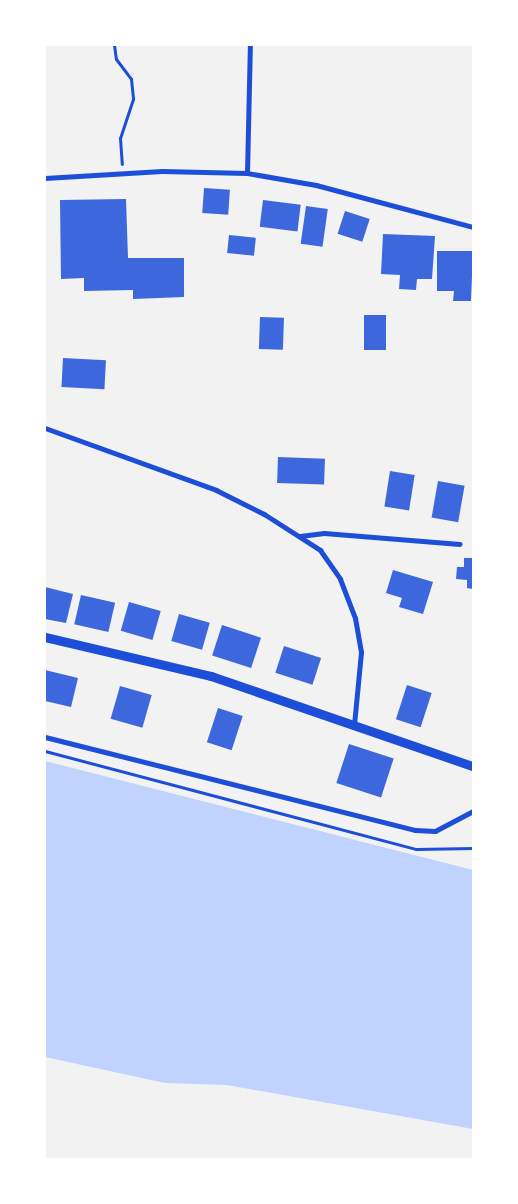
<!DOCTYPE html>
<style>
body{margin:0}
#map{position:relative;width:518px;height:1204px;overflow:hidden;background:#f2f2f2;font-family:"Public Sans",sans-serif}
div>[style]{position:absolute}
.water>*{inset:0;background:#bfd3fe}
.building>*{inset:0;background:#3d67dc;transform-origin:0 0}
.path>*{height:3px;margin:-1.5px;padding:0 1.5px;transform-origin:1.5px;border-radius:1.5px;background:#1d4ed8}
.minor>*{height:5px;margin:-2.5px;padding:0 2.5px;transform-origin:2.5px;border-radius:2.5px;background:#1d4ed8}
.tertiary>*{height:9px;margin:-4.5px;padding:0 4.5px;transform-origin:4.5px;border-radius:4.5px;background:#1d4ed8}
span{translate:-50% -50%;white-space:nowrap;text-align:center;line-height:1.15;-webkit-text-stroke:4px #fff;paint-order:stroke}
.frame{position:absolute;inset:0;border:46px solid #fff;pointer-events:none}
</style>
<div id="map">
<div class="water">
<div style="clip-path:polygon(45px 761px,473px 870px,473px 1129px,227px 1085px,165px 1083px,45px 1057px)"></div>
</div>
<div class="building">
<div style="left:204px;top:188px;width:26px;height:25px;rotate:4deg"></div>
<div style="clip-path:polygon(126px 199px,128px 258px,184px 258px,184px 297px,133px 299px,133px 290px,84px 291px,84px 278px,61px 279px,60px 200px)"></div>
<div style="left:263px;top:200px;width:38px;height:27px;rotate:7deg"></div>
<div style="left:306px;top:206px;width:22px;height:38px;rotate:8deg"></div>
<div style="left:345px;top:211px;width:26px;height:24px;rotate:18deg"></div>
<div style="clip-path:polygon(383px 234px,435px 236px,432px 279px,417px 279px,416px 290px,399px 289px,400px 275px,381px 274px)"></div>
<div style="left:229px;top:235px;width:27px;height:18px;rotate:6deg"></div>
<div style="clip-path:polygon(437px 251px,473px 251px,471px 301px,453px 301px,454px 291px,437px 291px)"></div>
<div style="left:364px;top:315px;width:22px;height:35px"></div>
<div style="left:260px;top:317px;width:24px;height:32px;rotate:2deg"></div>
<div style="left:63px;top:358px;width:43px;height:29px;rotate:3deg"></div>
<div style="left:278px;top:457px;width:47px;height:26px;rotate:2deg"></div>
<div style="left:390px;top:471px;width:25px;height:36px;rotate:9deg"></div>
<div style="left:438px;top:481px;width:27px;height:37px;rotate:10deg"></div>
<div style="clip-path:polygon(464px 558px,473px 558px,473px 589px,467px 588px,467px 580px,456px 579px,457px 567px,464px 567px)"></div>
<div style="clip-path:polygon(393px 570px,433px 582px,423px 614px,399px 607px,402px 598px,386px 593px)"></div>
<div style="clip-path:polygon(45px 587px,73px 594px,66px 623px,45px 619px)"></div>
<div style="left:81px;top:595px;width:35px;height:30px;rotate:13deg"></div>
<div style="left:129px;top:602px;width:33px;height:30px;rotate:16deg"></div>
<div style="left:179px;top:614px;width:32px;height:28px;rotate:16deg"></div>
<div style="left:222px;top:625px;width:41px;height:32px;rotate:18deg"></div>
<div style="left:284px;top:646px;width:39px;height:28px;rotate:18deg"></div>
<div style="clip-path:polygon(45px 670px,78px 678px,71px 707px,45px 701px)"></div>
<div style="left:407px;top:685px;width:26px;height:36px;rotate:18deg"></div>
<div style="left:120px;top:686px;width:33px;height:34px;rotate:16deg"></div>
<div style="left:218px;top:708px;width:26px;height:36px;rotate:18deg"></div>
<div style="left:349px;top:744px;width:47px;height:41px;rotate:18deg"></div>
</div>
<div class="path">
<div style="left:114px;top:45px;width:14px;rotate:82deg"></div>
<div style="left:116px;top:59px;width:25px;rotate:53deg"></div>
<div style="left:131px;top:79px;width:20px;rotate:84deg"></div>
<div style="left:133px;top:99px;width:41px;rotate:108.4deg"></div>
<div style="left:120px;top:138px;width:26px;rotate:86deg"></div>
<div style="left:45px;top:751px;width:384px;rotate:14.8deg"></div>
<div style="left:416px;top:849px;width:57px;rotate:-1deg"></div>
</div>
<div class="minor">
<div style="left:247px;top:173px;width:128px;rotate:-88.7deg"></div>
<div style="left:45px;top:178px;width:117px;rotate:-3.4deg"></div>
<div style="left:162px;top:171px;width:85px;rotate:1.3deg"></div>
<div style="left:247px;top:173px;width:70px;rotate:9.9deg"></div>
<div style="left:316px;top:185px;width:163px;rotate:15deg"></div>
<div style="left:45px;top:428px;width:182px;rotate:19.9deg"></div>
<div style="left:216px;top:490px;width:54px;rotate:26.6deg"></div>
<div style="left:264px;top:514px;width:67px;rotate:32.7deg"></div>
<div style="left:320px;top:550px;width:35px;rotate:55deg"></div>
<div style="left:340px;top:579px;width:42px;rotate:69deg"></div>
<div style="left:355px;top:618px;width:35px;rotate:80deg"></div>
<div style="left:361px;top:652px;width:73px;rotate:95.5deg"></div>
<div style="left:300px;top:536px;width:24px;rotate:-7deg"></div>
<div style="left:324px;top:533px;width:136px;rotate:4.6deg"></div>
<div style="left:45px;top:737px;width:382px;rotate:14.1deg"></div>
<div style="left:415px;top:830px;width:20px;rotate:3deg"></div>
<div style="left:435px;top:831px;width:43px;rotate:-27.8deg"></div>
</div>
<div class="tertiary">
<div style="left:45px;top:637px;width:171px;rotate:13.2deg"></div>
<div style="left:211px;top:676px;width:277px;rotate:19deg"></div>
</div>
<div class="frame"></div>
</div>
